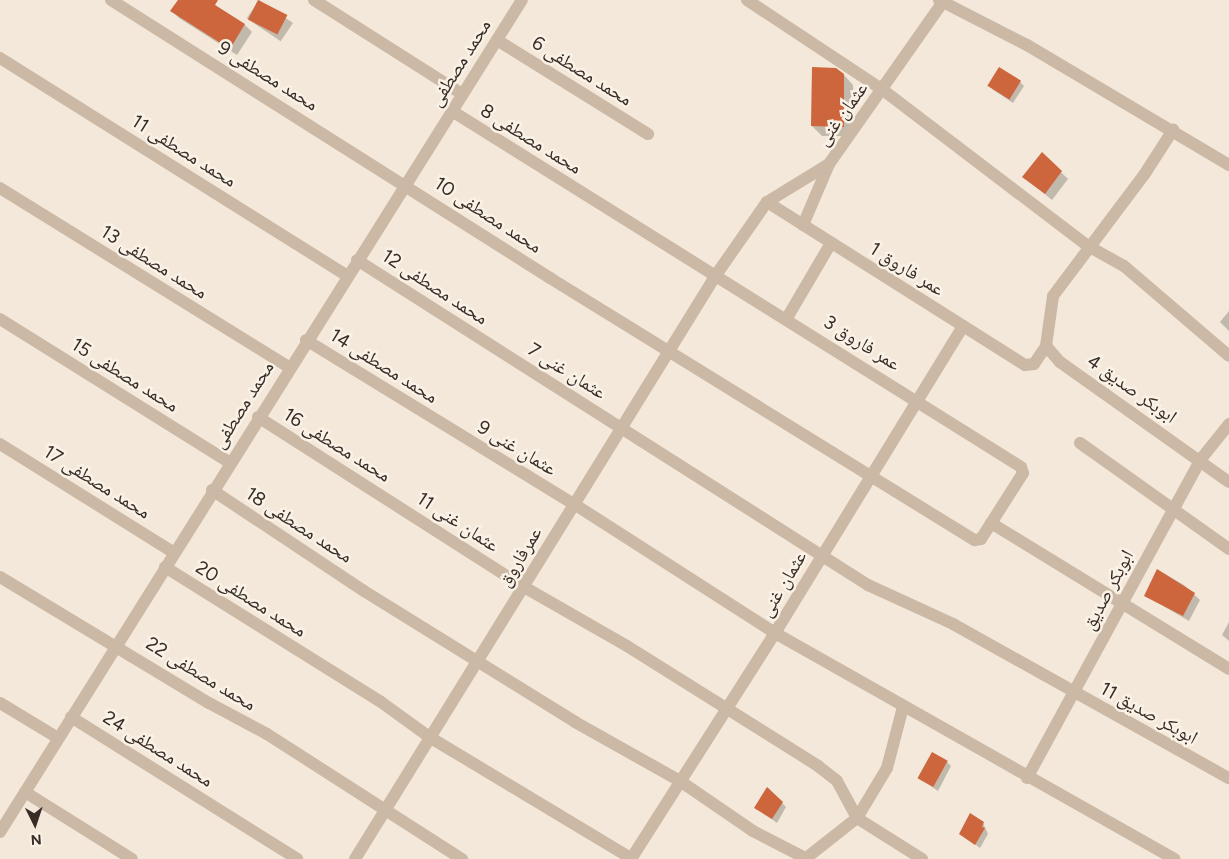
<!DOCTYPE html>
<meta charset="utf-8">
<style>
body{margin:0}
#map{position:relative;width:1229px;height:859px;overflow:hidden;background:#f3e8d9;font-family:Figtree,"Noto Naskh Arabic",sans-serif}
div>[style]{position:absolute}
.shadow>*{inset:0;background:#0003;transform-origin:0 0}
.building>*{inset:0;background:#cd653d;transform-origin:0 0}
.minor>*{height:12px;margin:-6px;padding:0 6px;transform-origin:6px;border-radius:6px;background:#cbb8a5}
span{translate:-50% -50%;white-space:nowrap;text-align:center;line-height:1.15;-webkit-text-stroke:5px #faf2e6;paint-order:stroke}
.street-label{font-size:19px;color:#372c26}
.north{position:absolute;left:10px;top:799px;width:50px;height:50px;-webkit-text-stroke:4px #faf2e6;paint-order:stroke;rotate:176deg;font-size:14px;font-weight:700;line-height:20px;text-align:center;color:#372c26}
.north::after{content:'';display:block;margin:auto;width:18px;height:22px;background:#372c26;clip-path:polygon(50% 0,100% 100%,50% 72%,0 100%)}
</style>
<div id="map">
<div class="shadow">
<div style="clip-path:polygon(179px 0,207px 0,245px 25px,252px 32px,237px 55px,179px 18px,172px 11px)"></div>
<div style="left:259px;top:0;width:41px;height:22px;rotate:34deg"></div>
<div style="clip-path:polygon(844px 75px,853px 85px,853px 136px,822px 136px,812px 126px)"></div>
<div style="clip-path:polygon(1020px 82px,1024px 86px,1013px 103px,992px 89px)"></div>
<div style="clip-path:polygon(1042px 154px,1068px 179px,1052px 200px,1024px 177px)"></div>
<div style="clip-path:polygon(1229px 311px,1229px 331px,1220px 322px)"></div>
<div style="clip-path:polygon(1158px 570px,1184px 585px,1200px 600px,1189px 621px,1146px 596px)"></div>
<div style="clip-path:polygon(1229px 622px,1229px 641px,1222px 635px)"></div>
<div style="clip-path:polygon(947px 762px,951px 766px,938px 791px,919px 778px)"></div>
<div style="clip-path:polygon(768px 788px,786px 807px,777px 823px,756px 808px)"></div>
<div style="clip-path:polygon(983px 823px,988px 834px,980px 848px,961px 834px)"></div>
</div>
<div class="building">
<div style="clip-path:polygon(178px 0,218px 0,215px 5px,245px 24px,230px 49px,170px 11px)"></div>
<div style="left:258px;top:0;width:33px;height:22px;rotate:27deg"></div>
<div style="clip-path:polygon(812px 67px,836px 68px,844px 74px,844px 127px,811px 126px)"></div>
<div style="left:999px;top:67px;width:26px;height:22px;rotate:32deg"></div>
<div style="clip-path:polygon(1042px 152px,1062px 171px,1045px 194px,1022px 177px)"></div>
<div style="clip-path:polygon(1157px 569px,1195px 593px,1183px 616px,1144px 596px)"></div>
<div style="left:932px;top:752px;width:18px;height:30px;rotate:29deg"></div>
<div style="clip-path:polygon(767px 787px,783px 802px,772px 819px,754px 808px)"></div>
<div style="clip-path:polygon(970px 813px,984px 822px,982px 827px,985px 828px,975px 845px,959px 834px)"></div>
</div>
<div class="minor">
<div style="left:111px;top:0;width:520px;rotate:32.34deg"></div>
<div style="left:550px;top:278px;width:499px;rotate:31.7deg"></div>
<div style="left:975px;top:540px;width:6px;rotate:-9deg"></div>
<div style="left:981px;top:539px;width:78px;rotate:-57.5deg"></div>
<div style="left:1023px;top:473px;width:6px;rotate:-108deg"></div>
<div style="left:1021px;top:467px;width:671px;rotate:-147.97deg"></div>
<div style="left:314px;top:0;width:175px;rotate:32.4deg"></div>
<div style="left:747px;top:0;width:163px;rotate:33.5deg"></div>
<div style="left:883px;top:90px;width:258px;rotate:37.3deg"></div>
<div style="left:1088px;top:246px;width:41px;rotate:29.1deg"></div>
<div style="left:1124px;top:266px;width:138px;rotate:40.6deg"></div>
<div style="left:939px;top:0;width:99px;rotate:27.1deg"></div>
<div style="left:1027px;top:45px;width:235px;rotate:30.7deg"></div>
<div style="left:497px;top:40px;width:178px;rotate:31.9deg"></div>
<div style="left:0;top:58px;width:410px;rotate:32.1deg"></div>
<div style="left:0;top:188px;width:340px;rotate:31.8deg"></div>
<div style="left:767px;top:202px;width:305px;rotate:32.3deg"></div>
<div style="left:1025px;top:365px;width:9px;rotate:-6deg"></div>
<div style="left:1034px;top:364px;width:22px;rotate:-56deg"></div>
<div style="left:1046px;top:346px;width:50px;rotate:-82deg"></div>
<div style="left:1053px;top:296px;width:151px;rotate:-53.1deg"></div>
<div style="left:1144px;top:175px;width:54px;rotate:-57.2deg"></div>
<div style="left:803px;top:225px;width:66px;rotate:-66.9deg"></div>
<div style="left:357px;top:260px;width:606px;rotate:32.46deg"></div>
<div style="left:868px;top:585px;width:94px;rotate:24.6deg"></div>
<div style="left:953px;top:624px;width:316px;rotate:29.2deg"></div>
<div style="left:787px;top:318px;width:87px;rotate:-59.6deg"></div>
<div style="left:0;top:319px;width:270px;rotate:32deg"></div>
<div style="left:306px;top:340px;width:314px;rotate:31.5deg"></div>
<div style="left:574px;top:504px;width:239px;rotate:32.7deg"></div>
<div style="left:775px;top:633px;width:459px;rotate:29.5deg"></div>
<div style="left:1046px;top:346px;width:21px;rotate:49deg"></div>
<div style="left:1060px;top:362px;width:207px;rotate:35.4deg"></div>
<div style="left:258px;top:417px;width:316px;rotate:32.6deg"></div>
<div style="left:524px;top:587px;width:119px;rotate:29.8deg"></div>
<div style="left:627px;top:646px;width:226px;rotate:32.1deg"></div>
<div style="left:818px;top:766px;width:24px;rotate:38deg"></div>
<div style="left:837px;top:781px;width:42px;rotate:61.6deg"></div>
<div style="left:1080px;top:443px;width:183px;rotate:35.4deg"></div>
<div style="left:0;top:444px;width:204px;rotate:32deg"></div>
<div style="left:212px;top:490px;width:182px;rotate:33.6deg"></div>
<div style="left:364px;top:591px;width:248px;rotate:31.8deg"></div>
<div style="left:575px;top:722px;width:120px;rotate:29.3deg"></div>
<div style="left:680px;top:781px;width:88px;rotate:34.4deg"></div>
<div style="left:753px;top:831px;width:59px;rotate:27.4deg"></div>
<div style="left:991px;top:523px;width:279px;rotate:31.5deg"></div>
<div style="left:165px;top:567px;width:255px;rotate:32deg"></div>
<div style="left:381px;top:702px;width:62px;rotate:35.8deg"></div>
<div style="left:431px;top:738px;width:235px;rotate:31deg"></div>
<div style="left:0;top:577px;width:244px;rotate:31.1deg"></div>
<div style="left:209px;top:703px;width:66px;rotate:28.1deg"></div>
<div style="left:267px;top:734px;width:232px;rotate:32.7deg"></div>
<div style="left:0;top:703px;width:68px;rotate:31.1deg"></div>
<div style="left:71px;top:717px;width:267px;rotate:32.1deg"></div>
<div style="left:1027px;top:778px;width:363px;rotate:-61.4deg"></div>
<div style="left:1201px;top:459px;width:45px;rotate:-51.3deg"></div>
<div style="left:25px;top:792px;width:126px;rotate:32.1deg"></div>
<div style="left:857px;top:818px;width:77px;rotate:32.2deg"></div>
<div style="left:0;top:832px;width:982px;rotate:-57.9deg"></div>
<div style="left:355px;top:859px;width:687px;rotate:-58.28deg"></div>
<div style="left:716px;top:275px;width:89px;rotate:-55.1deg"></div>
<div style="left:767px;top:202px;width:73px;rotate:-31.5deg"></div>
<div style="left:829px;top:164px;width:198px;rotate:-54.9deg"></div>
<div style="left:631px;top:859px;width:268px;rotate:-57.5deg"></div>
<div style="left:775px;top:633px;width:360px;rotate:-58.5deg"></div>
<div style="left:805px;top:859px;width:66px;rotate:-38.3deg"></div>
<div style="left:857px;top:818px;width:58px;rotate:-59deg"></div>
<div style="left:887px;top:768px;width:63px;rotate:-75.3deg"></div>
</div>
<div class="street-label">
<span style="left:460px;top:63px;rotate:-58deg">محمد مصطفی</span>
<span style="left:582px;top:71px;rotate:32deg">محمد مصطفی 6</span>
<span style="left:268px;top:76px;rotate:32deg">محمد مصطفی 9</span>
<span style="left:842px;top:114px;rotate:-54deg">عثمان غنی</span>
<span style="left:531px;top:139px;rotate:32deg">محمد مصطفی 8</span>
<span style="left:184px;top:151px;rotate:32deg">محمد مصطفی 11</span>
<span style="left:488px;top:215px;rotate:33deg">محمد مصطفی 10</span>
<span style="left:154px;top:262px;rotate:32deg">محمد مصطفی 13</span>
<span style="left:907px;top:269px;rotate:32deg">عمر فاروق 1</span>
<span style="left:435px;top:287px;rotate:33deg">محمد مصطفی 12</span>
<span style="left:862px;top:343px;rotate:32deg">عمر فاروق 3</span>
<span style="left:384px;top:366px;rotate:32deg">محمد مصطفی 14</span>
<span style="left:567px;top:371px;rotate:32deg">عثمان غنی 7</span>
<span style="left:125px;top:375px;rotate:32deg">محمد مصطفی 15</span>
<span style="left:1132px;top:389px;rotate:35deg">ابوبکر صدیق 4</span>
<span style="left:243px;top:405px;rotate:-58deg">محمد مصطفی</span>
<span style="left:337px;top:445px;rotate:32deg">محمد مصطفی 16</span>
<span style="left:517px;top:448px;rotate:31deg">عثمان غنی 9</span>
<span style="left:97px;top:482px;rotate:32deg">محمد مصطفی 17</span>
<span style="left:458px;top:522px;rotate:33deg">عثمان غنی 11</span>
<span style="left:299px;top:525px;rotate:33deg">محمد مصطفی 18</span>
<span style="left:520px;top:557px;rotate:-59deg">عمرفاروق</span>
<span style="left:783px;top:584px;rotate:-59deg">عثمان غنی</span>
<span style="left:1108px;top:590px;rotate:-62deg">ابوبکر صدیق</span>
<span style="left:251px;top:599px;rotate:32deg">محمد مصطفی 20</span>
<span style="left:201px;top:674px;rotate:31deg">محمد مصطفی 22</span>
<span style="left:1149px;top:713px;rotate:29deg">ابوبکر صدیق 11</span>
<span style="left:158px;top:749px;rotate:32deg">محمد مصطفی 24</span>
</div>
<div class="north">N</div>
</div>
